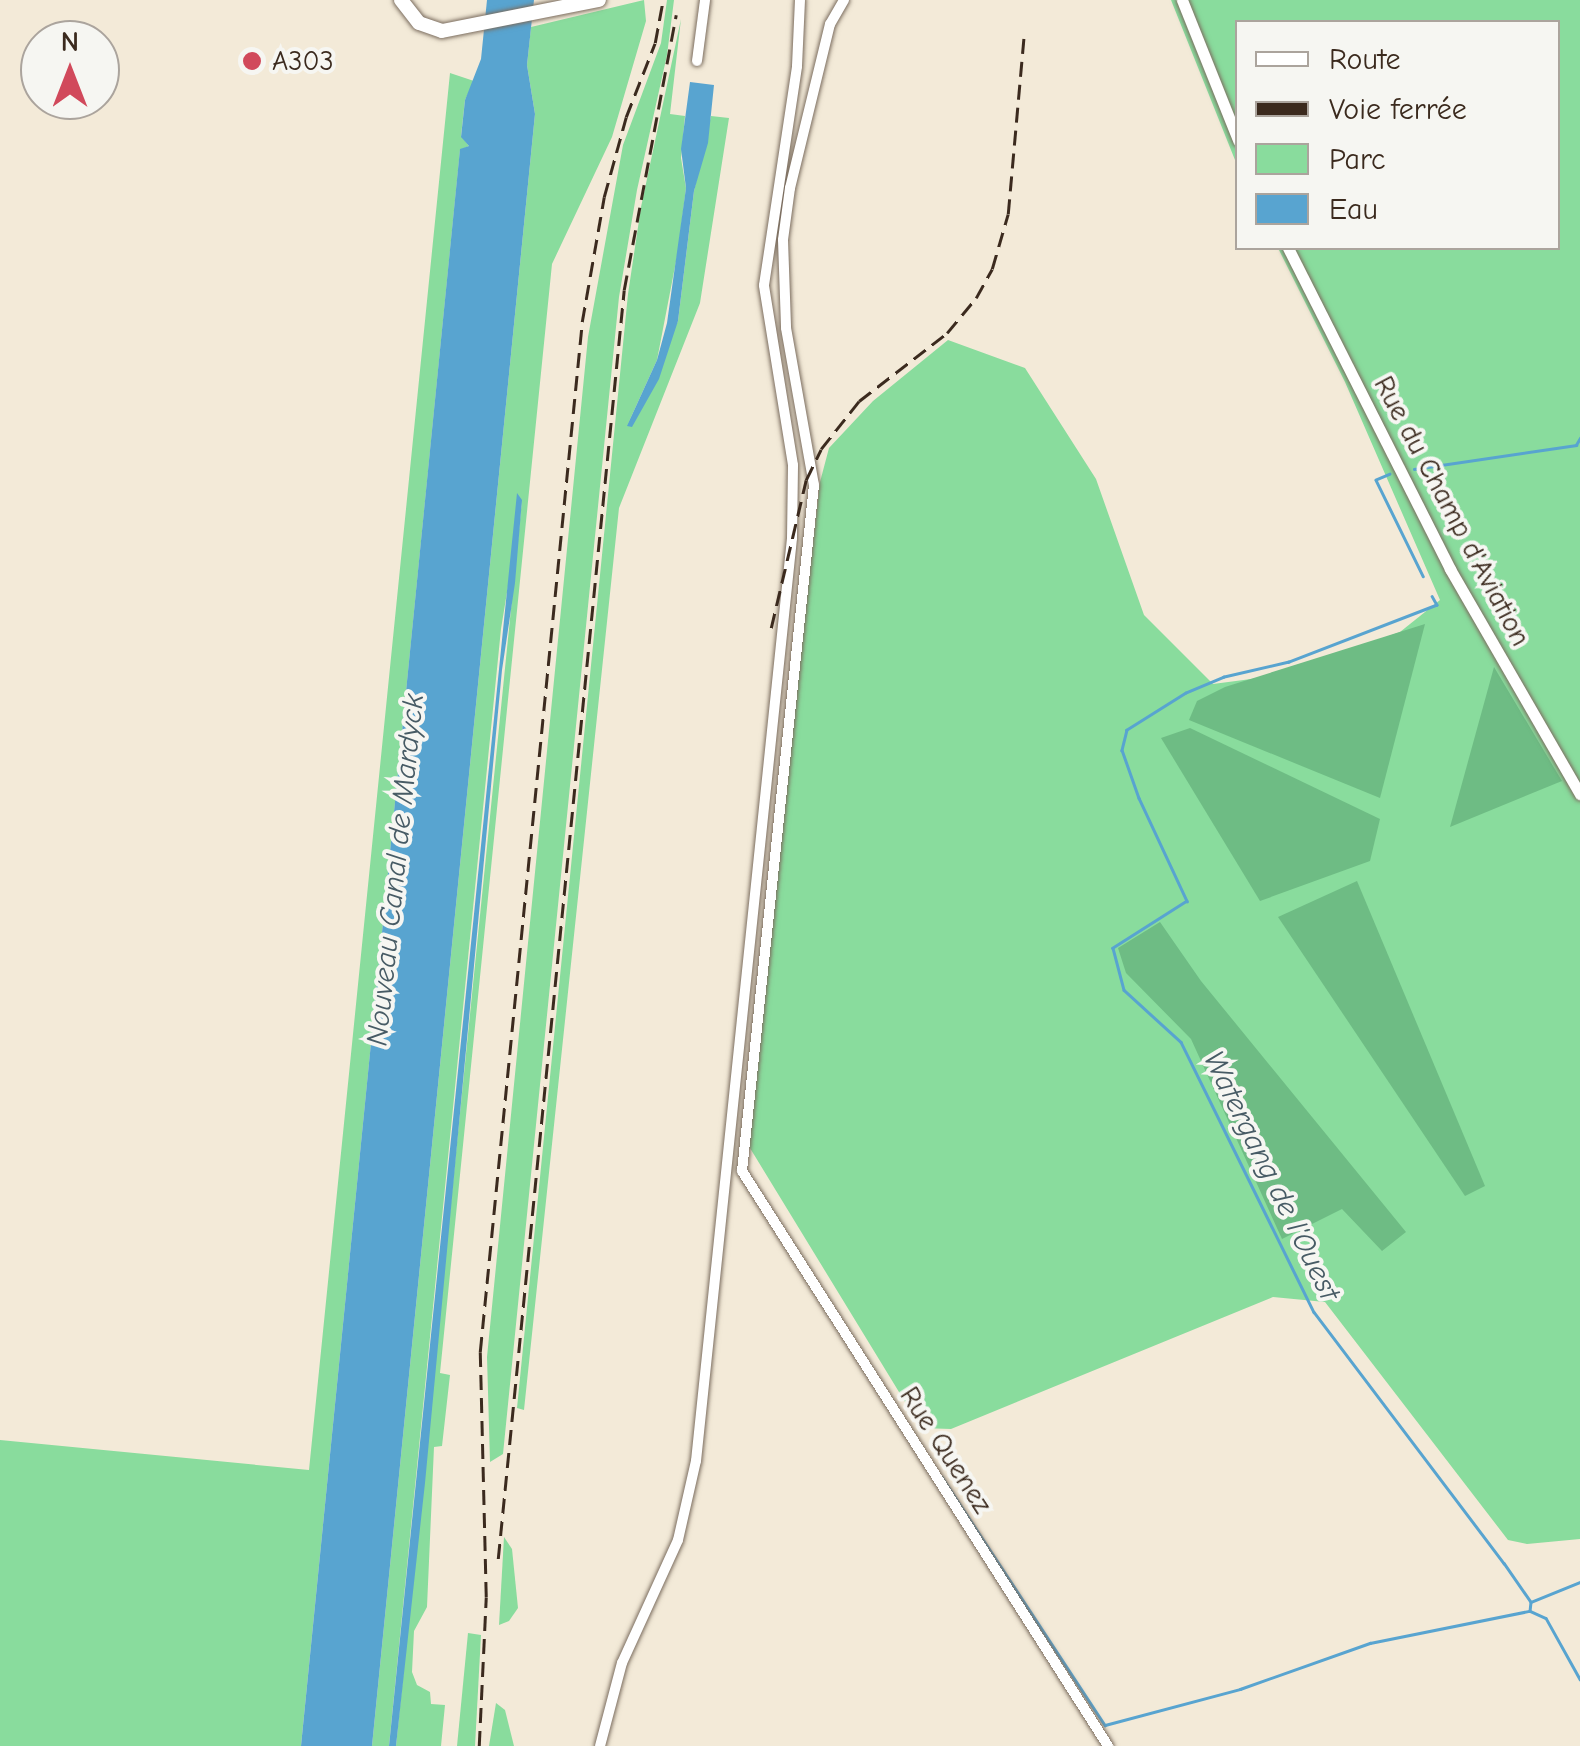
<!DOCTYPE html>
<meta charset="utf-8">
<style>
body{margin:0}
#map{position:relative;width:1580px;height:1746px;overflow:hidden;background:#f3ead8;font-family:"Comic Neue",sans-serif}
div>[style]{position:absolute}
.green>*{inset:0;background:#89dc9d}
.forest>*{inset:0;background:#6ebc84}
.water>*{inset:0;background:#58a4d0}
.stream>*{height:2.5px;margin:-1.25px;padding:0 1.25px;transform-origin:1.25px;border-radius:1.25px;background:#58a4d0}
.roads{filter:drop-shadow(0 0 2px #7b6d5f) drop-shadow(0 0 2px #7b6d5f)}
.minor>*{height:10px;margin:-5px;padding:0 5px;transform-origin:5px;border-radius:5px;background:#fff}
.tertiary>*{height:11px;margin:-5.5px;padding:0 5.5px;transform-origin:5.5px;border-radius:5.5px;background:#fff}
.secondary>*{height:14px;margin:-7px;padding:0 7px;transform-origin:7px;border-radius:7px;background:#fff}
.rail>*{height:2.5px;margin-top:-1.25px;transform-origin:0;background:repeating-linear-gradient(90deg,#3b2a1e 0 15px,transparent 0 23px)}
.dots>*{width:28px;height:28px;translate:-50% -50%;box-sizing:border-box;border:5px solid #f6f6f2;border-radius:50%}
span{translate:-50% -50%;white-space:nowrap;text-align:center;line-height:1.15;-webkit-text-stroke:8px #f6f6f2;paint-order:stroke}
.poi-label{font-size:28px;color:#3b2a1e}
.left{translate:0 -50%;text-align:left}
.street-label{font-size:28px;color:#3b2a1e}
.water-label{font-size:30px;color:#475b65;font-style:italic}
.legend{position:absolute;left:1235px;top:20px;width:325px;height:230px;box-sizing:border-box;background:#f6f6f2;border:2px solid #aba49d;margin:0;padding:12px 18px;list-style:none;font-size:30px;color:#3b2a1e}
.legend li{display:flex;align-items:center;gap:20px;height:50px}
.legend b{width:50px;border:2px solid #aba49d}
.north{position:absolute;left:20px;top:20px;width:100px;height:100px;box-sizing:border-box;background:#f6f6f2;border:2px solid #aba49d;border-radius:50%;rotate:0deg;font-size:28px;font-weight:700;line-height:40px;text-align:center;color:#3b2a1e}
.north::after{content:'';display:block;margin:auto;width:35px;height:45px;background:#d1495b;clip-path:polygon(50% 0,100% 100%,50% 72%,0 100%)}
</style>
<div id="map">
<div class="green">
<div style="clip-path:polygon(644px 0,646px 21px,612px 137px,552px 264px,440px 1373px,450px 1375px,442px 1446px,434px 1447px,427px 1607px,414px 1631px,412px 1672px,417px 1685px,430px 1692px,431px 1704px,445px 1705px,441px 1746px,396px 1746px,522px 500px,501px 629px,389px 1746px,372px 1746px,535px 114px,527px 65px,531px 27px)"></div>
<div style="clip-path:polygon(667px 0,674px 0,667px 55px,637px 190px,619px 297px,503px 1454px,490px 1462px,487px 1357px,588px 337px,623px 145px,661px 43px)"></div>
<div style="clip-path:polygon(1171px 0,1580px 0,1580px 1539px,1527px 1544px,1508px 1540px,1325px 1302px,1273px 1297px,951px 1429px,921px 1428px,742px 1135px,755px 1000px,778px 851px,820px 482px,829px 448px,873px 401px,948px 340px,1025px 368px,1096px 479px,1144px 615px,1213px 684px,1281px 675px,1400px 632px,1440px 600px,1345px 382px,1278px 248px,1558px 248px,1558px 22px,1238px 22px,1237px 165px)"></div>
<div style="clip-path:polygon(681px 19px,670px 114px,685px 116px,681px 158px,686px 188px,678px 251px,657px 360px,627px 426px,678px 321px,694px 191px,711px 116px,729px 118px,700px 303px,619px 508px,524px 1410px,517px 1408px,628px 294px,641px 207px)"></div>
<div style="clip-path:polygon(450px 73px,474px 81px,465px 100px,461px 136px,469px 146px,460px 150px,301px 1746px,0 1746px,0 1440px,309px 1470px)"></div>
<div style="clip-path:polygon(504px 1537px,512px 1549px,518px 1608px,509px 1621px,499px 1625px)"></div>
<div style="clip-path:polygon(468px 1633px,481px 1635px,475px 1746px,457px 1746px)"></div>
<div style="clip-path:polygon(496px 1703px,505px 1710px,514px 1746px,489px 1746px)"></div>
</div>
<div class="forest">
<div style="clip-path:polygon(1425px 624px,1380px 798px,1189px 720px,1197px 701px,1225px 687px)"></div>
<div style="clip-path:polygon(1494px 667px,1562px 781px,1450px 827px)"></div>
<div style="clip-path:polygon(1190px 728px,1380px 819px,1370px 861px,1260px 901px,1161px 738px)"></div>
<div style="clip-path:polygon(1357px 881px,1485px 1186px,1465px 1196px,1278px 917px)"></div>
<div style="clip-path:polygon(1160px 922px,1201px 981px,1406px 1232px,1382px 1251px,1342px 1209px,1282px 1239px,1191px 1039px,1126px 973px,1118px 948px)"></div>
</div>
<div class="water">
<div style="clip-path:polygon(487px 0,534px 0,527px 65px,535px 114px,372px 1746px,301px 1746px,460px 149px,469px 146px,461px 137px,465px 100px,481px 59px)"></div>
<div style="clip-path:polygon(690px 82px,714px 85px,708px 143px,694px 191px,678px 321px,659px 379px,632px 427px,627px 426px,657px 360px,667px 323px,686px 188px,681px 149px)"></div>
<div style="clip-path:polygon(517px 493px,522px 500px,515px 583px,502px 670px,425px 1483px,396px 1746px,389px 1746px)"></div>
</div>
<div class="stream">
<div style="left:1414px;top:469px;width:164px;rotate:-8.4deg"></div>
<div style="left:1576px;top:445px;width:8px;rotate:-60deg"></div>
<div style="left:1390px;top:474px;width:15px;rotate:157deg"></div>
<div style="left:1376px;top:480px;width:107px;rotate:63.9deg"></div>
<div style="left:1432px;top:596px;width:10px;rotate:61deg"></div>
<div style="left:1437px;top:605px;width:159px;rotate:158.9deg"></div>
<div style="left:1289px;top:662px;width:67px;rotate:167deg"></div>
<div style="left:1224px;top:677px;width:41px;rotate:157.2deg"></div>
<div style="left:1186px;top:693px;width:70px;rotate:147.9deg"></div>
<div style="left:1127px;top:730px;width:21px;rotate:104deg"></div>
<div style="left:1122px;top:750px;width:51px;rotate:70.5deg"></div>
<div style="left:1139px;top:798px;width:114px;rotate:65deg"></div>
<div style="left:1187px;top:901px;width:88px;rotate:147.6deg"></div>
<div style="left:1113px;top:948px;width:43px;rotate:75.3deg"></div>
<div style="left:1124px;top:990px;width:77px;rotate:42.4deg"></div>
<div style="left:1181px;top:1042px;width:301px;rotate:63.8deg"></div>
<div style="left:1314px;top:1312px;width:315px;rotate:52.9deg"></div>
<div style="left:1504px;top:1563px;width:47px;rotate:55.3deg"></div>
<div style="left:1531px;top:1602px;width:9px;rotate:96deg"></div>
<div style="left:1530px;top:1611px;width:17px;rotate:24deg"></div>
<div style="left:1546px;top:1618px;width:70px;rotate:60.9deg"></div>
<div style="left:942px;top:1477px;width:297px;rotate:56.7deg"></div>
<div style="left:1105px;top:1725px;width:140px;rotate:-14.9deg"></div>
<div style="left:1240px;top:1689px;width:138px;rotate:-19.5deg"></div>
<div style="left:1370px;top:1643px;width:162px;rotate:-11.4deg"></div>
<div style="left:1531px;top:1602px;width:53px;rotate:-22.2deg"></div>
</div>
<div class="roads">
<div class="minor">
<div style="left:844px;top:0;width:28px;rotate:120deg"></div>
<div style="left:830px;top:24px;width:169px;rotate:103.7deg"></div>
<div style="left:790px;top:188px;width:52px;rotate:97.7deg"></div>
<div style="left:783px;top:240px;width:88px;rotate:88deg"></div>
<div style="left:786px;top:328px;width:159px;rotate:79.9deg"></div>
<div style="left:814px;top:485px;width:690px;rotate:95.99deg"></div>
<div style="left:742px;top:1171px;width:682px;rotate:57.52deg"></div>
<div style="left:697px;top:61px;width:62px;rotate:-82.5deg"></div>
<div style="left:600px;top:1746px;width:86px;rotate:-75.2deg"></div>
<div style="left:622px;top:1663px;width:135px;rotate:-65.5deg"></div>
<div style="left:678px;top:1540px;width:81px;rotate:-77.2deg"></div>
<div style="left:696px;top:1461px;width:928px;rotate:-84.06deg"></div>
<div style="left:792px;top:538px;width:73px;rotate:-89.2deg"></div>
<div style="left:793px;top:465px;width:182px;rotate:-99.2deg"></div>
<div style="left:764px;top:285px;width:221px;rotate:-81.4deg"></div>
<div style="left:797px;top:66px;width:66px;rotate:-87.4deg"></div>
</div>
<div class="tertiary">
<div style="left:1182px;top:0;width:151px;rotate:68.2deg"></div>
<div style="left:1288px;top:248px;width:360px;rotate:63.2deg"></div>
<div style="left:1450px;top:569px;width:260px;rotate:60deg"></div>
</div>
<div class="secondary">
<div style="left:401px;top:0;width:29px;rotate:52deg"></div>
<div style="left:419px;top:23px;width:24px;rotate:19deg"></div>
<div style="left:442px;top:31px;width:160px;rotate:-11.2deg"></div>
</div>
</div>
<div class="rail">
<div style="left:771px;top:628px;width:152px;rotate:-76.7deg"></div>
<div style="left:806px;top:480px;width:34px;rotate:-64deg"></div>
<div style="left:821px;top:449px;width:61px;rotate:-51.6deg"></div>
<div style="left:859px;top:401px;width:111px;rotate:-37.7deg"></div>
<div style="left:947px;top:333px;width:45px;rotate:-50.4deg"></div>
<div style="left:976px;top:298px;width:33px;rotate:-61deg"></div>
<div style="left:992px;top:269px;width:57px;rotate:-73.8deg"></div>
<div style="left:1008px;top:214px;width:180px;rotate:-84.9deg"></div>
<div style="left:498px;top:1559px;width:1275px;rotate:-84.33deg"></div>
<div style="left:624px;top:290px;width:280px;rotate:-79.3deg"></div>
<div style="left:479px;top:1746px;width:149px;rotate:-87.3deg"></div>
<div style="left:486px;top:1597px;width:245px;rotate:-91.4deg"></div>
<div style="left:480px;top:1352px;width:1035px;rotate:-84.34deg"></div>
<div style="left:582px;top:322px;width:127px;rotate:-80deg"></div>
<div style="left:604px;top:197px;width:83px;rotate:-74.6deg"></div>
<div style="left:626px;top:117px;width:79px;rotate:-68.6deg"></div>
<div style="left:655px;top:43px;width:44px;rotate:-79.5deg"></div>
</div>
<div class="dots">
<div style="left:252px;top:61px;background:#d1495b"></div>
</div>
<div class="poi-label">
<span class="left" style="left:272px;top:61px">A303</span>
</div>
<div class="street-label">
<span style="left:1452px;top:511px;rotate:62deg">Rue du Champ d'Aviation</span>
<span style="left:946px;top:1450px;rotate:57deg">Rue Quenez</span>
</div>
<div class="water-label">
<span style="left:396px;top:870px;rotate:-84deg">Nouveau Canal de Mardyck</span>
<span style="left:1271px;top:1176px;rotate:64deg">Watergang de l'Ouest</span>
</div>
<ul class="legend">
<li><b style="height:12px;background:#fff"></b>Route</li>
<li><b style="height:12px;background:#3b2a1e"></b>Voie ferrée</li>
<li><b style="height:28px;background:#89dc9d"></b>Parc</li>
<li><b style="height:28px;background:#58a4d0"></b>Eau</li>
</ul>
<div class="north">N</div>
</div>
